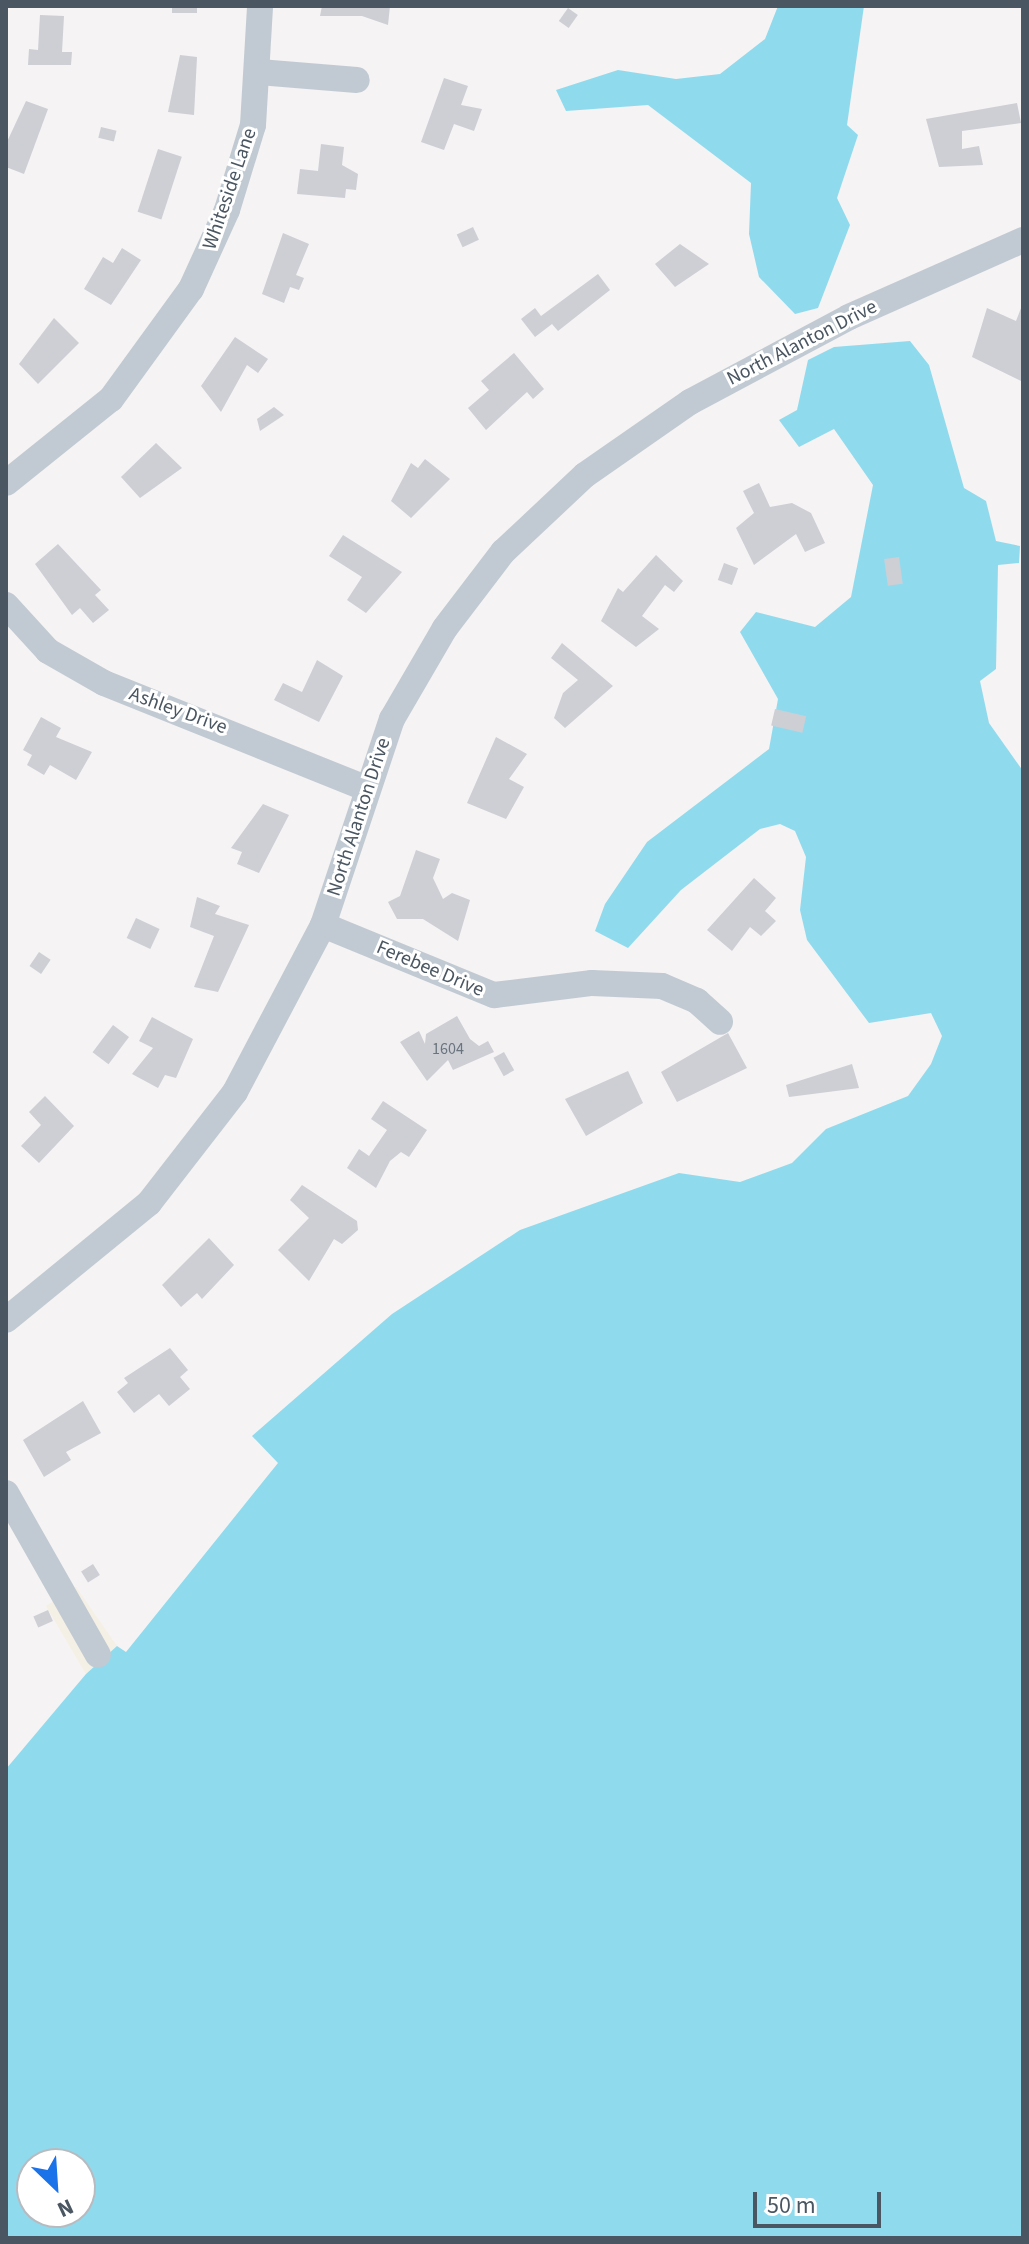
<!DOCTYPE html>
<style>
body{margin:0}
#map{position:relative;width:1029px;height:2244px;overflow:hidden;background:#f5f3f3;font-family:"Source Sans 3",sans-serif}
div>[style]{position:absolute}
.sand>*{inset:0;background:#f5f0e5}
.water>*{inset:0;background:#90daee}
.building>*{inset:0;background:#cdcfd5;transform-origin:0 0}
.minor>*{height:26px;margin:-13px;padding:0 13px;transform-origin:13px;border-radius:13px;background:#c1cad2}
span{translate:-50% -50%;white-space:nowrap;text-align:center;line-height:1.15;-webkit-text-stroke:6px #fff;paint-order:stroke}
.number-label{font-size:16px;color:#6b747e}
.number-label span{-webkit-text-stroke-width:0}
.street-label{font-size:20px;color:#4a5661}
.frame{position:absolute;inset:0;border:8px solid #4a5661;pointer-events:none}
.north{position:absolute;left:16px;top:2148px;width:80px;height:80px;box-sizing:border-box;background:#fff;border:2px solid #b7bbc0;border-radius:50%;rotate:155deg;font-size:22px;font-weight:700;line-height:32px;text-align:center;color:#4a5661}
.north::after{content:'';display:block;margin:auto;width:28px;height:36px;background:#1a73e8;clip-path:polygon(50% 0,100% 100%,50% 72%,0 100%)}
.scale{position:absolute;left:753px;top:2192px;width:128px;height:36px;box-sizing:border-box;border:4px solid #4a5661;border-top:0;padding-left:10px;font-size:24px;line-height:28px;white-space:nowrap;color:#4a5661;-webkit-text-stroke:6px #fff;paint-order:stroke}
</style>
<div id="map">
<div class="sand">
<div style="clip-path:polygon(76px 1587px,117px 1646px,86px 1674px,46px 1606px)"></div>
</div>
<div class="water">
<div style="clip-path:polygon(778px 6px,864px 6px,847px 125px,858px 135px,837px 198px,850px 225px,818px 308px,795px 314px,759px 277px,749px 234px,751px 183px,648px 105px,566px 111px,556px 90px,618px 70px,676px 79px,720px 74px,765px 39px)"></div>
<div style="clip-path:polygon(evenodd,910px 341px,929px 365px,964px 488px,986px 501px,996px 541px,1020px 546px,1019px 563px,998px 565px,996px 669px,980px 681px,989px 723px,1023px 771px,1023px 2238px,6px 2238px,6px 1769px,86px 1674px,117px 1646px,126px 1652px,278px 1463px,252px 1436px,392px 1314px,520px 1230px,679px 1173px,740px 1182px,792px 1163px,826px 1129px,908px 1096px,931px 1064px,942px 1036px,931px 1013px,869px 1023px,807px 940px,800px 910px,806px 857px,795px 831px,780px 824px,760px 829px,681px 890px,628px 948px,595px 931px,605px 904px,647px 842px,769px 749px,778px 699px,740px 632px,756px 612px,815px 627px,851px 597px,873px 485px,834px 429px,799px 447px,779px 420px,797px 410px,808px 360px,834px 347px,910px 341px,32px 2164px,80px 2164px,80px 2212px,32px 2212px,32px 2164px)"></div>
</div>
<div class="building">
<div style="left:172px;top:6px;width:25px;height:7px"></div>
<div style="clip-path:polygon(322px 6px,390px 6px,388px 25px,362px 16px,320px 16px)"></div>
<div style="left:568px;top:8px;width:12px;height:16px;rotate:35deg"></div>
<div style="clip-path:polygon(40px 15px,64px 16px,62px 52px,72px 52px,71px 65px,28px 65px,29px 49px,38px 50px)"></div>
<div style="clip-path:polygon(180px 55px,197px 57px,194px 115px,168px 112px)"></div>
<div style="clip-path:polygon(444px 78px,468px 86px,461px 105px,482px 109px,474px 131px,454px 124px,444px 150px,421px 142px)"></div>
<div style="clip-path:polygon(26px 101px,48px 109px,24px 174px,6px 167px,6px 144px)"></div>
<div style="clip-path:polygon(1017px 103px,1021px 123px,962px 131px,962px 149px,979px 146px,983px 165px,939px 167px,926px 119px)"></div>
<div style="left:101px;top:127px;width:16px;height:11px;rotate:14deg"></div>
<div style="clip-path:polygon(321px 144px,344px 147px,342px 165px,358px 174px,356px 190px,346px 189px,345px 198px,297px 194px,300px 169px,318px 171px)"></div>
<div style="left:158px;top:149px;width:25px;height:66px;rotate:18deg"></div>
<div style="left:473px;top:227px;width:14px;height:18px;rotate:65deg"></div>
<div style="clip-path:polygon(283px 233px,309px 244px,296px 275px,304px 278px,299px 290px,290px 287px,284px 303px,262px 294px)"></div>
<div style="clip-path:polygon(680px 244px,709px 264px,675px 287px,655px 264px)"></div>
<div style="clip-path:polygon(122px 248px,141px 260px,111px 305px,84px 289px,103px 257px,113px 263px)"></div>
<div style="clip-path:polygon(598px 274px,610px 290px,558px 331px,552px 324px,535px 337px,521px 319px,535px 308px,541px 316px)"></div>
<div style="clip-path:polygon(1023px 303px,1023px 382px,972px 357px,987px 308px,1016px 321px)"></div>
<div style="clip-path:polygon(54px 318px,79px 343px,38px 384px,19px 364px)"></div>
<div style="clip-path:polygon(235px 337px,268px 359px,258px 373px,247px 365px,221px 412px,201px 386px)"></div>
<div style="clip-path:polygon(514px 353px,544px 389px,533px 399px,527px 392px,486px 430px,468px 408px,489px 390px,481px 381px)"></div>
<div style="clip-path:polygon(274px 407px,284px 415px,260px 431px,257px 419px)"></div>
<div style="clip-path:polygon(156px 443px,182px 468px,140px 498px,121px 477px)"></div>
<div style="clip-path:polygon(425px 459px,450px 479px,411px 518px,391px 501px,411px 463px,418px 468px)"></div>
<div style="clip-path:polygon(759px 483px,770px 507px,792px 503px,811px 513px,825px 543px,805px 552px,796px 534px,754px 565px,736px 528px,754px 513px,743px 491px)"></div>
<div style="clip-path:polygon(343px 535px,402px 572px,366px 613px,347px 600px,362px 577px,329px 556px)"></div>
<div style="clip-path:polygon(58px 544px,101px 590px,95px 595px,109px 610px,93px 623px,80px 608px,72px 615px,35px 564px)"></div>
<div style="clip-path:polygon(656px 555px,683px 581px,674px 592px,665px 585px,642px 616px,659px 629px,636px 647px,601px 621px,618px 588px,623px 592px)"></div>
<div style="left:899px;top:557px;width:27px;height:15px;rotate:82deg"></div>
<div style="left:724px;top:563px;width:15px;height:18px;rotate:20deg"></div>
<div style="clip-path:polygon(562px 643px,613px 686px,565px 728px,554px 718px,563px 693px,578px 680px,551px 658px)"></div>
<div style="clip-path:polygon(317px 660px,343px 676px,319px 722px,274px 700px,283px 683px,302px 692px)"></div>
<div style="left:775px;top:709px;width:32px;height:17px;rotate:13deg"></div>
<div style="clip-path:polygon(41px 717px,61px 728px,56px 737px,92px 752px,76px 780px,50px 765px,44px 775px,27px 765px,32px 755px,23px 750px)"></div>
<div style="clip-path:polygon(496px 737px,527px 754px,509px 779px,524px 787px,506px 819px,467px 803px)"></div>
<div style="clip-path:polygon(263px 804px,289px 815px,259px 873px,237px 864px,242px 852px,231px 848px)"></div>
<div style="clip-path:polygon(416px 850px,440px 859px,433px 878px,443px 899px,452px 893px,470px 900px,458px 941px,423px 919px,397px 919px,388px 902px,400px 896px)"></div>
<div style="clip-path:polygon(754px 878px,776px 898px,765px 911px,776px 921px,761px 936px,750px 927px,732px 951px,707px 930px)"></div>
<div style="clip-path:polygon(197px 897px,220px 906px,215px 914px,249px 925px,218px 992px,194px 987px,214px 936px,190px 927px)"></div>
<div style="left:136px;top:918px;width:26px;height:22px;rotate:25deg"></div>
<div style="left:39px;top:952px;width:14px;height:17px;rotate:34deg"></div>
<div style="clip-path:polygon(457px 1016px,470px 1039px,479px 1046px,488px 1041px,494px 1052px,453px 1070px,448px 1060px,427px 1081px,400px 1042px,419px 1031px,425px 1044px,426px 1034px)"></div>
<div style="clip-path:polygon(152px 1017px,193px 1039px,176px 1078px,165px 1075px,158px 1088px,132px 1074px,153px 1048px,139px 1041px)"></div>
<div style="left:113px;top:1025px;width:20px;height:34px;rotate:37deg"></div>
<div style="clip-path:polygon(728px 1033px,747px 1068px,677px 1102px,661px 1072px)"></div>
<div style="left:504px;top:1052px;width:21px;height:12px;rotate:61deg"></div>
<div style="clip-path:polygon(852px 1064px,859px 1088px,789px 1097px,786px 1085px)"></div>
<div style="clip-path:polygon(628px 1071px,643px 1103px,586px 1136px,565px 1099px)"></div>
<div style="clip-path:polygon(45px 1096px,74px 1126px,39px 1163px,21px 1146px,41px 1125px,29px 1112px)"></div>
<div style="clip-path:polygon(383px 1101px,427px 1130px,409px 1157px,401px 1152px,390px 1161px,376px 1188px,347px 1168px,359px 1149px,369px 1156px,387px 1130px,371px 1119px)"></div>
<div style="clip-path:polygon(302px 1185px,357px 1221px,358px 1230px,342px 1244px,334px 1239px,309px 1281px,278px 1250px,309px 1218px,290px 1200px)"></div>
<div style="clip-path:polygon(209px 1238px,234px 1265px,202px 1299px,197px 1293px,181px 1307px,162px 1285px)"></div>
<div style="clip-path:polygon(170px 1348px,188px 1370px,180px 1377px,190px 1389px,169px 1406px,159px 1394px,134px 1413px,117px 1392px,128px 1383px,124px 1378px)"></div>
<div style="clip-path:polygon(83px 1401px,101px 1433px,66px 1452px,71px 1460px,44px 1477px,23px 1440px)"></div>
<div style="left:93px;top:1564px;width:13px;height:14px;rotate:58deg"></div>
<div style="left:48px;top:1610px;width:12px;height:16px;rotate:66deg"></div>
</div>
<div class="minor">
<div style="left:259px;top:72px;width:98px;rotate:4.7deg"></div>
<div style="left:6px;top:483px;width:134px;rotate:-38.7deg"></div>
<div style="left:111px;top:399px;width:136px;rotate:-54deg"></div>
<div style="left:191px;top:289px;width:87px;rotate:-65.5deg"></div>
<div style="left:227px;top:210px;width:89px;rotate:-73deg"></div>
<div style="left:253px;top:125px;width:119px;rotate:-86.6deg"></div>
<div style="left:6px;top:605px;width:62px;rotate:47.6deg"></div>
<div style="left:48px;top:651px;width:64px;rotate:29.7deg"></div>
<div style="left:104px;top:683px;width:284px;rotate:21.9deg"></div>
<div style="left:323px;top:925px;width:185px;rotate:22.3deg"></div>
<div style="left:494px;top:995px;width:99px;rotate:-7deg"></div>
<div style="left:592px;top:983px;width:70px;rotate:2.5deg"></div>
<div style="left:662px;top:986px;width:38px;rotate:23deg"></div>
<div style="left:697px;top:1001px;width:31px;rotate:42deg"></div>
<div style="left:6px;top:1320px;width:185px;rotate:-39.3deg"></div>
<div style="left:149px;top:1203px;width:140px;rotate:-52.2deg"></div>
<div style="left:235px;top:1092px;width:189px;rotate:-62.2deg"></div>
<div style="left:323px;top:925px;width:217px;rotate:-71.5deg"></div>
<div style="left:392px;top:719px;width:105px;rotate:-59.8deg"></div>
<div style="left:445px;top:628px;width:96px;rotate:-52.7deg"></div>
<div style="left:503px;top:552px;width:112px;rotate:-43.2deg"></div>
<div style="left:585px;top:475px;width:128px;rotate:-34.8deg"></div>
<div style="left:690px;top:402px;width:180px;rotate:-28.1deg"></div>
<div style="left:849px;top:317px;width:190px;rotate:-23.9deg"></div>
<div style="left:6px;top:1493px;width:186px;rotate:60.4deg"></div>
</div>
<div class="number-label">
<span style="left:448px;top:1049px">1604</span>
</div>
<div class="street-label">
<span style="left:230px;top:189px;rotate:-71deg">Whiteside Lane</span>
<span style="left:802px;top:343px;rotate:-27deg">North Alanton Drive</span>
<span style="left:178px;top:711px;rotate:20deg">Ashley Drive</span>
<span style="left:359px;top:817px;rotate:-72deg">North Alanton Drive</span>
<span style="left:430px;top:969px;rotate:23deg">Ferebee Drive</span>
</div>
<div class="frame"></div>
<div class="north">N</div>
<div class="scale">50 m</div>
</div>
